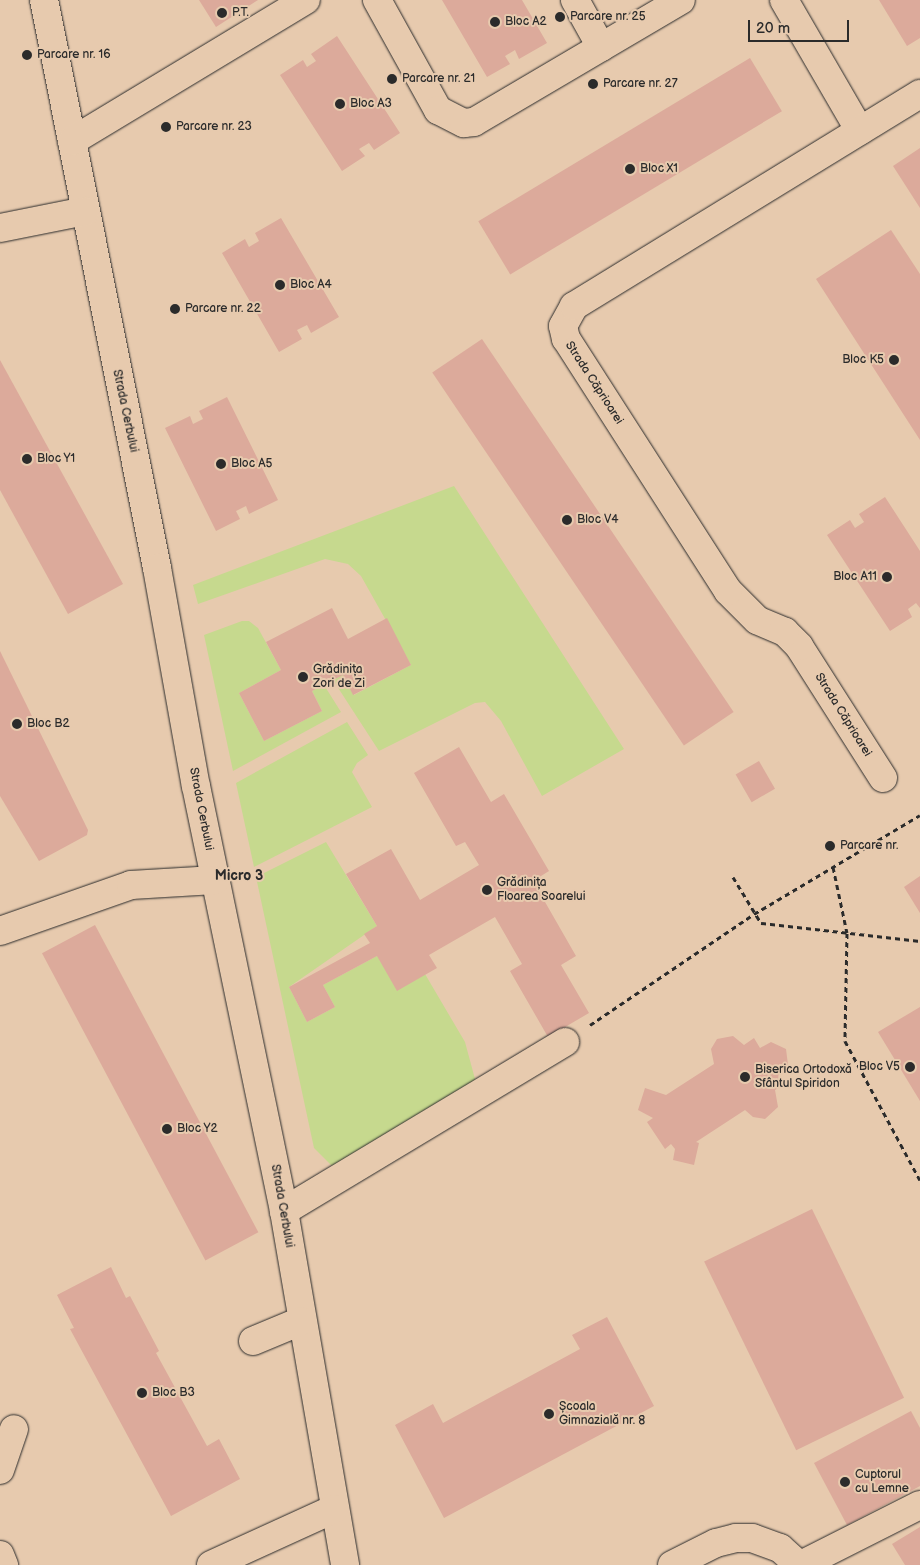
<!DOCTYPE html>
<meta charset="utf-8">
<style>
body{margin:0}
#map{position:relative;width:920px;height:1565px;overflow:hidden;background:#e7caae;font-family:"Balsamiq Sans",sans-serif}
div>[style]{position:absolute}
.green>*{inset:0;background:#c6d98e}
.building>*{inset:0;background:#dcaa9b;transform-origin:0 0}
.path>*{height:3px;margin-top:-1.5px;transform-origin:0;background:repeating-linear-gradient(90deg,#2b2b2b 0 5px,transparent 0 9px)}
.roads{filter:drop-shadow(0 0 1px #2b2b2b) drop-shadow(0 0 1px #2b2b2b)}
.minor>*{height:28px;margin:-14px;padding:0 14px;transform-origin:14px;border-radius:14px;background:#e7caae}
.dots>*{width:14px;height:14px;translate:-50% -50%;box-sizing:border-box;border:2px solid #e7caae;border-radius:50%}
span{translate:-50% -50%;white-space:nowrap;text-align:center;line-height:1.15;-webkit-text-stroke:4px #e7caae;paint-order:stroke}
.poi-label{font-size:12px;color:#2b2b2b}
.left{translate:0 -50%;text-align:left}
.right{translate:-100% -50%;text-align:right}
.street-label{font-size:12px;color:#2b2b2b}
.neighbourhood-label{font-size:14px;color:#2b2b2b;font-weight:700}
.scale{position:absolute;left:748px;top:20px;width:101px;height:22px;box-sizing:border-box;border:2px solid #2b2b2b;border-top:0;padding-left:6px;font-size:15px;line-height:18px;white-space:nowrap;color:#2b2b2b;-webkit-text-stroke:4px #e7caae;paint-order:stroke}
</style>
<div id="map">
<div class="green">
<div style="clip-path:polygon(454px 486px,624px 749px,542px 796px,501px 721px,485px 702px,475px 703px,379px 751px,333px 680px,343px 675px,354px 695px,411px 665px,361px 576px,348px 564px,325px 559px,198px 604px,193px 585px)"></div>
<div style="clip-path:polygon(242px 621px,249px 621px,258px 628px,281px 670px,239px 693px,264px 741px,322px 711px,312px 691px,324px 685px,341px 712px,233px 771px,204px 635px)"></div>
<div style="clip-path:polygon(347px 722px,368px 755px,357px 763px,352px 772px,372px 807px,254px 867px,236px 783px)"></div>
<div style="clip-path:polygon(326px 842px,377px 926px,289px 987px,307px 1022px,335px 1007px,323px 985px,377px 956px,425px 974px,465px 1042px,475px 1079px,473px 1084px,332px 1166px,314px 1148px,256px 877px)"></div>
</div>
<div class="building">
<div style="clip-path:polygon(199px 0,258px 0,216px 27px)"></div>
<div style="clip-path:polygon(442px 0,522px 0,547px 43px,519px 59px,515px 50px,505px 56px,510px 64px,487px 77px)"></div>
<div style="clip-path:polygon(879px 0,920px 0,920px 38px,907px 46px)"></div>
<div style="clip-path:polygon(337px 36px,400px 133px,374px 150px,369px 143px,359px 149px,365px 156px,342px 171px,280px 75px,303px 60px,307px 67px,316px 61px,311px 54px)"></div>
<div style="left:750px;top:58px;width:62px;height:317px;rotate:59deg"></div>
<div style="clip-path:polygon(920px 148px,920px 208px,893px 166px)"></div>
<div style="clip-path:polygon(281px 218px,339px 317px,311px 333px,307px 325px,297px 330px,302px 339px,279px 352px,222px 253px,245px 239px,249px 247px,259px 241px,255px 233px)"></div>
<div style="clip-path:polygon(891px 230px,920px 274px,920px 440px,816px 279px)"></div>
<div style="left:482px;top:339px;width:450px;height:60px;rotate:56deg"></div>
<div style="clip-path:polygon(0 360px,123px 584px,68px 614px,0 490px)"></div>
<div style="clip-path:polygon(227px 397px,278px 500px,249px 514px,246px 506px,236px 511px,240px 519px,216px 531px,165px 428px,190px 416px,193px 424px,203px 419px,199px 411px)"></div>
<div style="clip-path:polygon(885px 497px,920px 551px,920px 608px,916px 603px,908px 609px,912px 617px,890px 631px,827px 535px,850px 520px,855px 528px,864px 522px,859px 514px)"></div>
<div style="clip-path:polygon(332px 608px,348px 639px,387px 618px,411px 665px,353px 695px,343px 675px,312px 691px,322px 711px,264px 741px,239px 693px,281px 670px,266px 642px)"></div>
<div style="clip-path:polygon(0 651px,88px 830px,87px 835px,39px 861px,0 796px)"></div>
<div style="clip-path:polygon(459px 747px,491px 802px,504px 794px,549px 871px,533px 881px,576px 956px,561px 965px,589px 1013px,548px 1037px,510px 971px,522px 964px,495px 917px,429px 955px,437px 968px,397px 991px,377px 956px,323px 985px,335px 1007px,307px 1022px,289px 987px,370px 943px,364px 934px,377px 926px,346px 874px,391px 849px,420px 900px,479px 865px,465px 842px,456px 846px,414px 773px)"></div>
<div style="left:759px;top:761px;width:32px;height:27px;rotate:60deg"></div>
<div style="clip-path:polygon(920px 876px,920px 913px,904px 887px)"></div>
<div style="left:95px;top:925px;width:348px;height:60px;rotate:62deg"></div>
<div style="clip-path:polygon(920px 1007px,920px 1101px,878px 1032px)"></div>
<div style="clip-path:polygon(733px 1036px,744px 1045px,754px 1038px,760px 1048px,771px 1042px,786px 1049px,788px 1065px,778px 1076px,784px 1085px,775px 1090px,778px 1107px,765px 1119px,753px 1117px,745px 1110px,696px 1142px,699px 1143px,694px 1165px,673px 1160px,675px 1149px,671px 1144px,665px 1149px,647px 1122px,653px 1118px,638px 1110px,645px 1088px,666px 1095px,714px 1064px,711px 1049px,717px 1039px)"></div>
<div style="left:812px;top:1209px;width:210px;height:120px;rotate:64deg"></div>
<div style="clip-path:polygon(111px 1267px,126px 1298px,130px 1296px,159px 1351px,156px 1353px,207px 1446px,219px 1439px,240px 1479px,171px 1516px,70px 1329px,74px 1328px,57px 1295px)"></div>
<div style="clip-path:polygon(607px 1317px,654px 1406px,444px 1518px,395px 1425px,433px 1404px,443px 1423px,580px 1349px,572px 1335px)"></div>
<div style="clip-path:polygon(911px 1411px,920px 1428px,920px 1486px,847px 1525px,814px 1463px)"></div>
<div style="clip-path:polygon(920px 1527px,920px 1565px,905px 1565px,892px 1544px)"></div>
</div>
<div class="path">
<div style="left:833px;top:867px;width:67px;rotate:78deg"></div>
<div style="left:847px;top:933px;width:108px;rotate:91.1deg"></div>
<div style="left:845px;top:1041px;width:158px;rotate:61.7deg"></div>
<div style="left:733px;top:877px;width:54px;rotate:58.7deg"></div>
<div style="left:761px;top:923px;width:160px;rotate:6.5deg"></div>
<div style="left:590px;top:1025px;width:198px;rotate:-34.1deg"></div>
<div style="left:754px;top:914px;width:193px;rotate:-30.8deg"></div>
</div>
<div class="roads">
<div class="minor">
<div style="left:44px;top:0;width:579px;rotate:78.75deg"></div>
<div style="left:157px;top:568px;width:221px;rotate:79.9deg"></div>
<div style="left:196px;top:786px;width:434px;rotate:78.3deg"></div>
<div style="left:284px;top:1211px;width:359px;rotate:80.2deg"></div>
<div style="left:377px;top:0;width:126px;rotate:61deg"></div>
<div style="left:438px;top:110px;width:29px;rotate:27deg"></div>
<div style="left:464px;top:123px;width:10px;rotate:-6deg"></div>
<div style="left:474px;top:122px;width:240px;rotate:-30.5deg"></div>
<div style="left:575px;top:0;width:54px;rotate:61deg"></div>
<div style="left:784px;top:0;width:151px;rotate:59.9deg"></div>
<div style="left:72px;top:141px;width:273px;rotate:-31.1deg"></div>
<div style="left:0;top:228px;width:87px;rotate:-11.3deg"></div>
<div style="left:883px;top:778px;width:156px;rotate:-122.5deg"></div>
<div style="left:799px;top:646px;width:20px;rotate:-135deg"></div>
<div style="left:785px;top:632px;width:30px;rotate:-157deg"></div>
<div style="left:757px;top:620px;width:41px;rotate:-135deg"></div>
<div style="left:728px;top:591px;width:300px;rotate:-122.7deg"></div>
<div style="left:566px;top:339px;width:13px;rotate:-103deg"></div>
<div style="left:563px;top:326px;width:23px;rotate:-61deg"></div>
<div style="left:574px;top:306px;width:406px;rotate:-31.5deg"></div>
<div style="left:0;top:931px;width:139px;rotate:-19.3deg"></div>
<div style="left:131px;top:885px;width:84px;rotate:-3.4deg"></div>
<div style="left:284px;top:1211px;width:328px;rotate:-31deg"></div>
<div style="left:253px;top:1341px;width:52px;rotate:-22.6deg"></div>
<div style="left:0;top:1470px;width:43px;rotate:-71.1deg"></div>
<div style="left:0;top:1555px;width:11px;rotate:68deg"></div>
<div style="left:211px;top:1565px;width:135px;rotate:-24.5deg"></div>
<div style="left:672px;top:1565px;width:49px;rotate:-26.6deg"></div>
<div style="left:716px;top:1543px;width:21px;rotate:-14deg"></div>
<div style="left:736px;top:1538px;width:16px"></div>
<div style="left:752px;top:1538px;width:30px;rotate:20deg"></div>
<div style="left:780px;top:1548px;width:25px;rotate:42deg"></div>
<div style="left:801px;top:1565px;width:133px;rotate:-26.8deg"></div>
</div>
</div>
<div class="dots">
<div style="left:222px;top:13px;background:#2b2b2b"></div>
<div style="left:560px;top:17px;background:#2b2b2b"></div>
<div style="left:495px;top:22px;background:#2b2b2b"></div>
<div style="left:27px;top:55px;background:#2b2b2b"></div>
<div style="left:392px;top:79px;background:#2b2b2b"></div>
<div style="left:593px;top:84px;background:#2b2b2b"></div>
<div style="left:340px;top:104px;background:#2b2b2b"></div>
<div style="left:166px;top:127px;background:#2b2b2b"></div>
<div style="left:630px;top:169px;background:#2b2b2b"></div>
<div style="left:280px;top:285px;background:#2b2b2b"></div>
<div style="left:175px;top:309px;background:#2b2b2b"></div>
<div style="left:894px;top:360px;background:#2b2b2b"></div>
<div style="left:27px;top:459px;background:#2b2b2b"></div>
<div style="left:221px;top:464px;background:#2b2b2b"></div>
<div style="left:567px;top:520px;background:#2b2b2b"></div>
<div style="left:887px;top:577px;background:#2b2b2b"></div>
<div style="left:303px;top:677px;background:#2b2b2b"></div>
<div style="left:17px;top:724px;background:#2b2b2b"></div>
<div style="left:830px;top:846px;background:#2b2b2b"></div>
<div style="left:487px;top:890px;background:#2b2b2b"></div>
<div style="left:910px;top:1067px;background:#2b2b2b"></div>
<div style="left:745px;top:1077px;background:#2b2b2b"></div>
<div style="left:167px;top:1129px;background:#2b2b2b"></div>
<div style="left:142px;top:1393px;background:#2b2b2b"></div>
<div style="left:549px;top:1414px;background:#2b2b2b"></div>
<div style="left:845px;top:1482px;background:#2b2b2b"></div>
</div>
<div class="poi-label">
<span class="left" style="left:232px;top:13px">P.T.</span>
<span class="left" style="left:570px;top:17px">Parcare nr. 25</span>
<span class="left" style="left:505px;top:22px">Bloc A2</span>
<span class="left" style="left:37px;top:55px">Parcare nr. 16</span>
<span class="left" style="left:402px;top:79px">Parcare nr. 21</span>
<span class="left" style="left:603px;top:84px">Parcare nr. 27</span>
<span class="left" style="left:350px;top:104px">Bloc A3</span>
<span class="left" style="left:176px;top:127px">Parcare nr. 23</span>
<span class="left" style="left:640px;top:169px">Bloc X1</span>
<span class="left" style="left:290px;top:285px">Bloc A4</span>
<span class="left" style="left:185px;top:309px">Parcare nr. 22</span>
<span class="right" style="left:884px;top:360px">Bloc K5</span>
<span class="left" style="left:37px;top:459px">Bloc Y1</span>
<span class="left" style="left:231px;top:464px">Bloc A5</span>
<span class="left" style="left:577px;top:520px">Bloc V4</span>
<span class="right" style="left:877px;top:577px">Bloc A11</span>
<span class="left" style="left:313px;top:677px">Grădinița<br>Zori de Zi</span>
<span class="left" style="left:27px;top:724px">Bloc B2</span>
<span class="left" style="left:840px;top:846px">Parcare nr.</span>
<span class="left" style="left:497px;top:890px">Grădinița<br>Floarea Soarelui</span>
<span class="right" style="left:900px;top:1067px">Bloc V5</span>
<span class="left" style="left:755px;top:1077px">Biserica Ortodoxă<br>Sfântul Spiridon</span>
<span class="left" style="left:177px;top:1129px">Bloc Y2</span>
<span class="left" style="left:152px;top:1393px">Bloc B3</span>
<span class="left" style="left:559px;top:1414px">Școala<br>Gimnazială nr. 8</span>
<span class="left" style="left:855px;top:1482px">Cuptorul<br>cu Lemne</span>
</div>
<div class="street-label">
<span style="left:594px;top:383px;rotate:57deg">Strada Căprioarei</span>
<span style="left:125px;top:411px;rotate:78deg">Strada Cerbului</span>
<span style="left:843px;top:715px;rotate:58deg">Strada Căprioarei</span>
<span style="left:201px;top:809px;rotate:79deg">Strada Cerbului</span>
<span style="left:282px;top:1206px;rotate:80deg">Strada Cerbului</span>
</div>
<div class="neighbourhood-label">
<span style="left:239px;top:876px">Micro 3</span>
</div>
<div class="scale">20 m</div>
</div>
